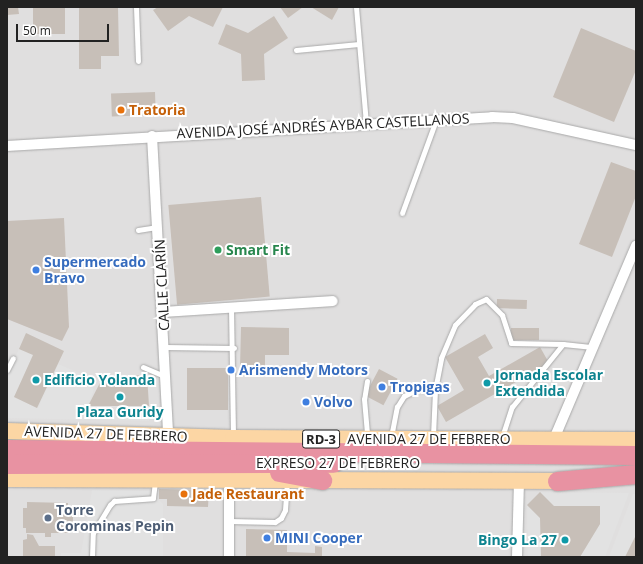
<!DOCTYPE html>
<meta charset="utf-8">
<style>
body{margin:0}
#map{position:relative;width:643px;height:564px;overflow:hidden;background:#f2efe9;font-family:"Open Sans",sans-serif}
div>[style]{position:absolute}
.residential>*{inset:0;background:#e0dfdf;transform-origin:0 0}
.parking>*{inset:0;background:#e2e2e2}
.building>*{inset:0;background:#c7bfb8;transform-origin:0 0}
.roads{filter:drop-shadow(0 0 1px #a9a9a9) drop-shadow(0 0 1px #a9a9a9)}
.service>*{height:5px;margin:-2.5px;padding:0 2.5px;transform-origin:2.5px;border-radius:2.5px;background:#fff}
.minor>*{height:10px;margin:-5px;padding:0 5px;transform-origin:5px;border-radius:5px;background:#fff}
.primary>*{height:16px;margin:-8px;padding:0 8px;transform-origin:8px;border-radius:8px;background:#fcd6a4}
.motorway>*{height:19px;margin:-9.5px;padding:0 9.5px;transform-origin:9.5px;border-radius:9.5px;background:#e892a2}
.dots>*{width:11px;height:11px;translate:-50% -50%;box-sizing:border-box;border:2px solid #fff;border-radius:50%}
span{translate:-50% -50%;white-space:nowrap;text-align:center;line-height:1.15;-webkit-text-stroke:4px #fff;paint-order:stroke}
.shield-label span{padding:1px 3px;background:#fff;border:1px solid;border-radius:3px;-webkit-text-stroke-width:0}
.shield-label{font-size:13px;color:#222;font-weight:700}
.food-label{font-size:14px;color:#c56008;font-weight:700}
.left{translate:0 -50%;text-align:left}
.street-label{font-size:14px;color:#222}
.leisure-label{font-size:14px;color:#27864d;font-weight:700}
.shop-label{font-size:14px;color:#366cbe;font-weight:700}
.culture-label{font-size:14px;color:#0d838f;font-weight:700}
.right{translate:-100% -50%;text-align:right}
.service-label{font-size:14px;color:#4e5e75;font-weight:700}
.frame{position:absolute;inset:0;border:8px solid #222;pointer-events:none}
.scale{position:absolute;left:16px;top:24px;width:93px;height:18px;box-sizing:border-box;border:2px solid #222;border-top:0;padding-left:5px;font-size:12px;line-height:14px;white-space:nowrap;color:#222;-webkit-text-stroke:3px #fff;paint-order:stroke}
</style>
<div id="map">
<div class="residential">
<div style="left:7px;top:7px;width:629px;height:550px"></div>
</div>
<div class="parking">
<div style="clip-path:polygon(19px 349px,33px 355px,14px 397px,38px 408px,58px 364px,84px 375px,81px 383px,94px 389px,88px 406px,149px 406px,149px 421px,7px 418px,7px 375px)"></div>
<div style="clip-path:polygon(92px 490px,150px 491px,163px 504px,163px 557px,61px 557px,61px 553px,81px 553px)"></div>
<div style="clip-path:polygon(540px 492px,629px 493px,605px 557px,580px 557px,600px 524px,600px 506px,554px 506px)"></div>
<div style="clip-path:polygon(633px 494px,636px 494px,636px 557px,609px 557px)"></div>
<div style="clip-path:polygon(527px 505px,540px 518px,541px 557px,528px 557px)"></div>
</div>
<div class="building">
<div style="clip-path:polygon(7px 7px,18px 7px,19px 14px,7px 15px)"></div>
<div style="left:33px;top:7px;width:32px;height:27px"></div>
<div style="clip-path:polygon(79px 7px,118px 7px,119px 56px,101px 56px,101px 69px,79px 69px)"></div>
<div style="clip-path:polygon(158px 7px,223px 7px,213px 27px,189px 16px,168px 31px,153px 10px)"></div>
<div style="clip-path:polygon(280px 7px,303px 7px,288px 18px)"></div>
<div style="clip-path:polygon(311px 7px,339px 7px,332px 20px)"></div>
<div style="clip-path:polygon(274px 16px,288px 38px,264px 54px,265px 80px,242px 81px,241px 54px,218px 44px,226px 24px,248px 33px)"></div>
<div style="clip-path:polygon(581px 28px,636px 51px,636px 70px,614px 122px,553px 97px)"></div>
<div style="left:155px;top:92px;width:23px;height:44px;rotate:88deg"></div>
<div style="clip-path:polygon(611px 162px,636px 171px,636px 196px,612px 257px,579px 244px)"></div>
<div style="left:261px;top:197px;width:100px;height:93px;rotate:85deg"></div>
<div style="clip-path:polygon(64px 218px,69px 327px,62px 341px,7px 319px,7px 221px)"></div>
<div style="left:497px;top:299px;width:30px;height:9px;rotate:2deg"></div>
<div style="clip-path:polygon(241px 327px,289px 328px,289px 355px,265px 355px,265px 368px,240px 368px)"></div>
<div style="left:511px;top:328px;width:28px;height:12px"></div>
<div style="clip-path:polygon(26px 333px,64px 351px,37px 408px,14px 397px,33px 355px,19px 349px)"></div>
<div style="clip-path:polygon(485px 334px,493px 348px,478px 357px,489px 376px,540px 347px,549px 363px,446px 422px,437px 406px,464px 390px,445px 357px)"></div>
<div style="left:187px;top:368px;width:41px;height:42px"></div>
<div style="left:379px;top:369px;width:21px;height:30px;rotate:28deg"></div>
<div style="clip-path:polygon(147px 375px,149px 406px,88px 406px,103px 377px)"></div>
<div style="clip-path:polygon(159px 489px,209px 490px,208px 507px,167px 506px,167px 499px,159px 499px)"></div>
<div style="clip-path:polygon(540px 492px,554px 506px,600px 506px,600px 524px,580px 557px,541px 557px,540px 518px,527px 505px)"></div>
<div style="clip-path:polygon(27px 502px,68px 503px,68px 509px,73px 509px,73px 527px,68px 527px,68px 533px,51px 533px,51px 537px,45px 537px,45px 533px,26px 533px,26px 528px,23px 528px,23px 508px,27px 508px)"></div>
<div style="clip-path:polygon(246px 529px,287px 530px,287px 552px,315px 553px,315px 546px,322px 547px,322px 557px,246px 557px)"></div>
<div style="clip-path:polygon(27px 534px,33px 535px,39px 546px,55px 546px,55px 557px,23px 557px,23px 540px,27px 539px)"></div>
<div style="clip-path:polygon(636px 535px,636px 557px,625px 557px)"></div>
</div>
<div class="roads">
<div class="service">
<div style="left:136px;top:7px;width:54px;rotate:87.9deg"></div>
<div style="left:356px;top:7px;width:116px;rotate:85.1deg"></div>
<div style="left:296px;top:50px;width:63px;rotate:-5.4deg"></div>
<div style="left:402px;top:213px;width:99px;rotate:-69.9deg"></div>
<div style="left:138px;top:230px;width:20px;rotate:-9deg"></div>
<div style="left:231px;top:307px;width:130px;rotate:89.1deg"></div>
<div style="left:165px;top:347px;width:69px;rotate:0.8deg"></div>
<div style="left:143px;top:367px;width:25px;rotate:23deg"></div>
<div style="left:7px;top:370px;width:13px;rotate:-63deg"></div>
<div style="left:367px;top:381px;width:18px;rotate:99deg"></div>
<div style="left:364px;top:399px;width:38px;rotate:85deg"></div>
<div style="left:433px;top:436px;width:46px;rotate:-87.5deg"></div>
<div style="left:435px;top:390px;width:33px;rotate:-79deg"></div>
<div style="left:441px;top:358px;width:36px;rotate:-67deg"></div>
<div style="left:455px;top:325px;width:29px;rotate:-46deg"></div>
<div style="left:475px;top:304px;width:12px;rotate:-24deg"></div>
<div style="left:486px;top:299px;width:23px;rotate:45deg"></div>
<div style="left:502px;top:315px;width:29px;rotate:72deg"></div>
<div style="left:511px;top:343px;width:52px;rotate:1.1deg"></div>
<div style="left:391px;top:437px;width:31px;rotate:-79deg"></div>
<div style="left:397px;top:407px;width:13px;rotate:-58deg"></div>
<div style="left:404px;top:396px;width:16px;rotate:-27deg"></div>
<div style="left:418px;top:389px;width:17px;rotate:3deg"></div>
<div style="left:502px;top:437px;width:32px;rotate:-72deg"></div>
<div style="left:512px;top:407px;width:81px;rotate:-51deg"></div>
<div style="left:563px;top:344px;width:30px;rotate:6deg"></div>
<div style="left:229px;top:521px;width:46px;rotate:1.2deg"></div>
<div style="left:275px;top:522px;width:7px;rotate:-34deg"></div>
<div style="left:281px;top:518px;width:9px;rotate:-63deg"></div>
<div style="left:285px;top:510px;width:29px;rotate:-86deg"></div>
<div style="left:92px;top:557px;width:24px;rotate:-88deg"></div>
<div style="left:93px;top:533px;width:33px;rotate:-59deg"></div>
<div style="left:110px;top:505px;width:6px;rotate:-45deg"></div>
<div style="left:114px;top:501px;width:39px;rotate:-4deg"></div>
<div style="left:153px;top:498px;width:17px;rotate:-83deg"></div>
</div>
<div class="minor">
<div style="left:152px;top:136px;width:299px;rotate:86.9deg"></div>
<div style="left:7px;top:146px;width:486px;rotate:-3.4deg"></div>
<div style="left:492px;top:117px;width:21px;rotate:3deg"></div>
<div style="left:513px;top:118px;width:126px;rotate:12.4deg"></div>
<div style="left:164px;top:312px;width:169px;rotate:-3.7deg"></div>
<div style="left:554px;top:439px;width:210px;rotate:-67deg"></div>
<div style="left:229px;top:557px;width:77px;rotate:-90deg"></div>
<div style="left:517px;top:557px;width:77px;rotate:-88.5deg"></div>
</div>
<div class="primary">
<div style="left:7px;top:431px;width:226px;rotate:1.8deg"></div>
<div style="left:233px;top:438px;width:403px;rotate:0.3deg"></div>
<div style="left:7px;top:479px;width:562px;rotate:0.2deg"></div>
</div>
<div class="motorway">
<div style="left:7px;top:449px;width:629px;rotate:0.55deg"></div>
<div style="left:7px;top:464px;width:326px;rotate:-0.2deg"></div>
<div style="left:279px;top:472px;width:44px;rotate:10.5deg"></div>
<div style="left:557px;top:481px;width:79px;rotate:-5.1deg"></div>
</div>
</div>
<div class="dots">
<div style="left:121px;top:110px;background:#e8710a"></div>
<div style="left:218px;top:250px;background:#2e9e5b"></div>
<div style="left:36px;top:270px;background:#3f7fe0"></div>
<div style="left:231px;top:370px;background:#3f7fe0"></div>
<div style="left:36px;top:380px;background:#0f9aa8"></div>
<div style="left:487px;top:383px;background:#0f9aa8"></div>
<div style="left:382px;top:387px;background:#3f7fe0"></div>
<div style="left:120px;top:397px;background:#0f9aa8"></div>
<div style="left:306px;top:402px;background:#3f7fe0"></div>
<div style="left:184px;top:494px;background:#e8710a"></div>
<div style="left:48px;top:518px;background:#5c6f8a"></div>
<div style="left:267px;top:538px;background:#3f7fe0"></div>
<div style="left:565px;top:540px;background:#0f9aa8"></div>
</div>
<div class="shield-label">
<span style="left:321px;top:439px">RD-3</span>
</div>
<div class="food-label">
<span class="left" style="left:129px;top:110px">Tratoria</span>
<span class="left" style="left:192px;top:494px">Jade Restaurant</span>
</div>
<div class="street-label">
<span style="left:323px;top:126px;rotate:-3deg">AVENIDA JOSÉ ANDRÉS AYBAR CASTELLANOS</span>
<span style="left:162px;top:285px;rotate:-93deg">CALLE CLARÍN</span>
<span style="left:106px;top:434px;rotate:2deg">AVENIDA 27 DE FEBRERO</span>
<span style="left:429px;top:439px">AVENIDA 27 DE FEBRERO</span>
<span style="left:338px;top:463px">EXPRESO 27 DE FEBRERO</span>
</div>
<div class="leisure-label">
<span class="left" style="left:226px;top:250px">Smart Fit</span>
</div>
<div class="shop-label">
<span class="left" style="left:44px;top:270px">Supermercado<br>Bravo</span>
<span class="left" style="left:239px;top:370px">Arismendy Motors</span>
<span class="left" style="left:390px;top:387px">Tropigas</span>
<span class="left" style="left:314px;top:402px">Volvo</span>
<span class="left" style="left:275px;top:538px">MINI Cooper</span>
</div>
<div class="culture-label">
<span class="left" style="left:495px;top:383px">Jornada Escolar<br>Extendida</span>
<span class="left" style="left:44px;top:380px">Edificio Yolanda</span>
<span style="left:120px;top:412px">Plaza Guridy</span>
<span class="right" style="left:557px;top:540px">Bingo La 27</span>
</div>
<div class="service-label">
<span class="left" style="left:56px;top:518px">Torre<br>Corominas Pepin</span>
</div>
<div class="frame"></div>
<div class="scale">50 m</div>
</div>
